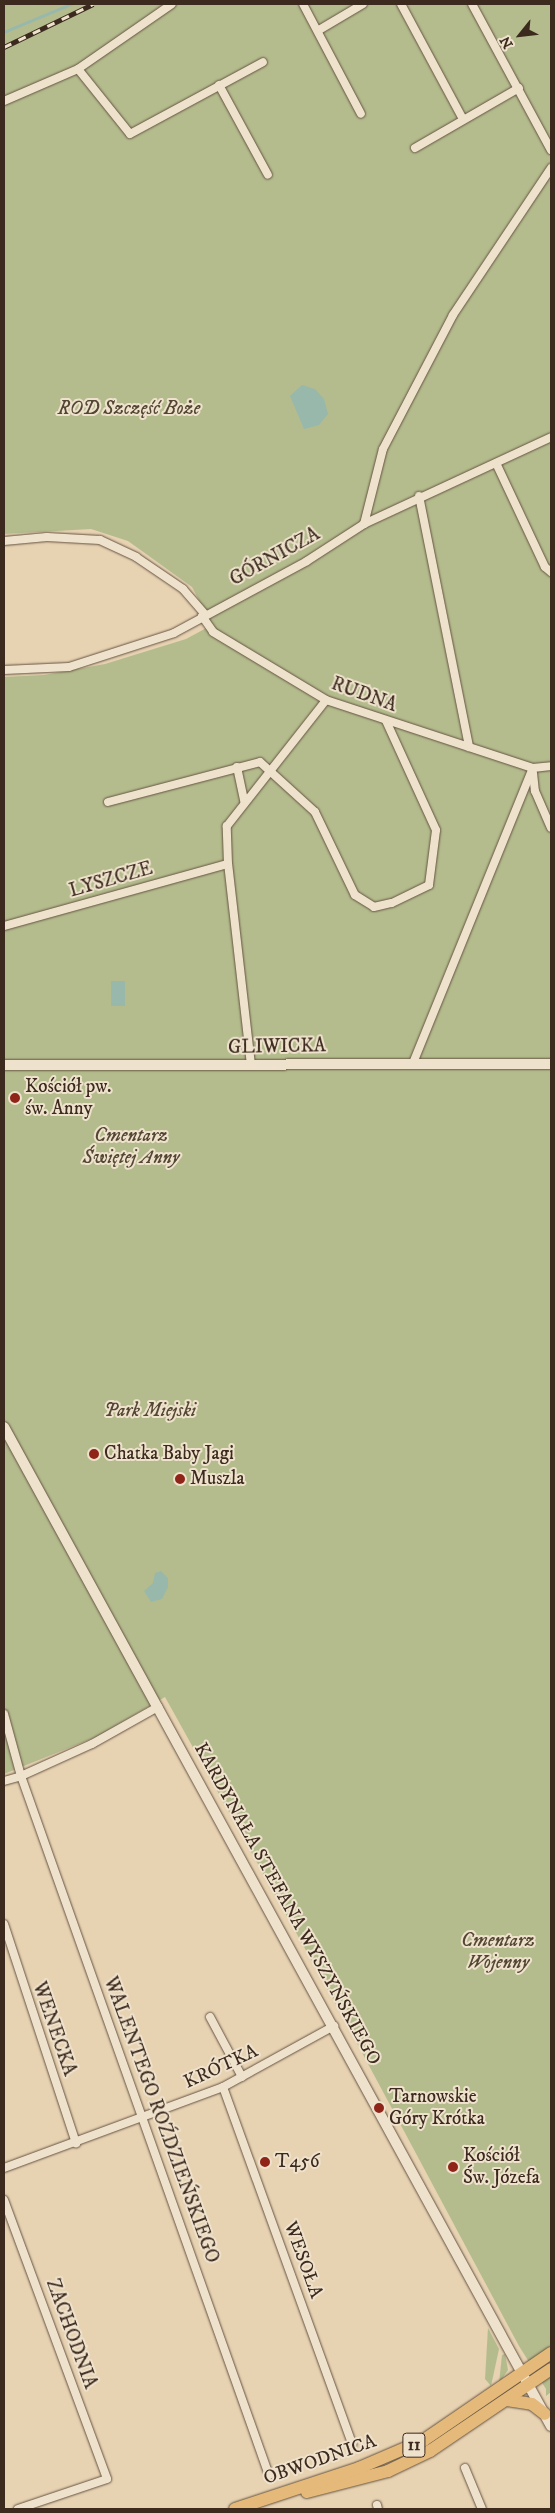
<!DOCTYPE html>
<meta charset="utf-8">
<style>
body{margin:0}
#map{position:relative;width:555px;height:2513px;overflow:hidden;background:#e7d2b2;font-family:"IM FELL DW Pica",serif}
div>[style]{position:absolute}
.green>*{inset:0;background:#b4bc8d}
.water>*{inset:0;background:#97b8ab;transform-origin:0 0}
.stream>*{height:2.5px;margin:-1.25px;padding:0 1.25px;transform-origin:1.25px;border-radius:1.25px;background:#97b8ab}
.roads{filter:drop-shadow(0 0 1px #665442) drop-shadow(0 0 1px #665442)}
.minor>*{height:8px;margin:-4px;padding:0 4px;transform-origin:4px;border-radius:4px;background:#efe2cd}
.tertiary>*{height:10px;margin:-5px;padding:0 5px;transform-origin:5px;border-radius:5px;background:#efe2cd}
.trunk>*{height:12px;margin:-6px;padding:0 6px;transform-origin:6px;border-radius:6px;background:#e4b979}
.rail>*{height:4.5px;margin-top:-2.25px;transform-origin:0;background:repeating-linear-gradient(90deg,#efe2cd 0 8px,#3b2a1d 0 16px);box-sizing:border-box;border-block:1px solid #3b2a1d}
.dots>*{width:14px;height:14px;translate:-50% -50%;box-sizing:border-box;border:2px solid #efe2cd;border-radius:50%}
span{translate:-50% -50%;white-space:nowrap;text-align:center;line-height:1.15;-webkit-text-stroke:4px #efe2cd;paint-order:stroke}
.shield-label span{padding:1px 4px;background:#efe2cd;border:1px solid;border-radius:4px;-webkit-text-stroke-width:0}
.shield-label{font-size:18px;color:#3b2a1d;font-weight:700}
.park-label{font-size:19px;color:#534733;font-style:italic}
.street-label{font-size:19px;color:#3b2a1d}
.poi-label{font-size:19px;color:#3b2a1d}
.left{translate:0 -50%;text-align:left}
.frame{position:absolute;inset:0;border:5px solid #3b2a1d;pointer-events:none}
.north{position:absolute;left:495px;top:10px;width:50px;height:50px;-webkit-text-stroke:4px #efe2cd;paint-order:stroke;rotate:241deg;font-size:14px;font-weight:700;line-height:20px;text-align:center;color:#3b2a1d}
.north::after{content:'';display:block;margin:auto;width:18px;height:22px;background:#3b2a1d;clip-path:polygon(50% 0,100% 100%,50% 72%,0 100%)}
</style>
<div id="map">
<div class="green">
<div style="clip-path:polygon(4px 4px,551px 4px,551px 2392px,546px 2396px,546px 2389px,519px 2346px,343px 2017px,165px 1697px,96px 1737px,4px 1774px,4px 677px,44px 675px,105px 664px,186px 639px,212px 625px,192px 587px,128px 541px,91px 529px,4px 534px)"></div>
<div style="clip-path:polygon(488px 2328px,499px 2349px,491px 2386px,485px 2379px)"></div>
<div style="clip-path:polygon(505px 2354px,508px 2370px,499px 2383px,502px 2355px)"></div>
</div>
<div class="water">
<div style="clip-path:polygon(302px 385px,315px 389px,324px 399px,328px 414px,319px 425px,304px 429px,290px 396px)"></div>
<div style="left:111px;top:981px;width:14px;height:25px"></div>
<div style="clip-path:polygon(161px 1571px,168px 1578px,168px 1587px,162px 1599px,151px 1602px,144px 1591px,153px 1583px,155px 1573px)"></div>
</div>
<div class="stream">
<div style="left:4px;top:32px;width:73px;rotate:-22.7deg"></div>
</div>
<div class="roads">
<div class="minor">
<div style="left:303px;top:4px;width:124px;rotate:62.2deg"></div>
<div style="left:401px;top:4px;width:131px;rotate:61.7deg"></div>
<div style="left:472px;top:4px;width:166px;rotate:61.6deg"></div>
<div style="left:319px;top:30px;width:51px;rotate:-30.6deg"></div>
<div style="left:78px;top:69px;width:83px;rotate:51.3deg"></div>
<div style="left:130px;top:134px;width:151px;rotate:-28.4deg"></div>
<div style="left:219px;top:85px;width:102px;rotate:61.4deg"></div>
<div style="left:4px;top:101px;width:81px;rotate:-23.4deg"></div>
<div style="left:78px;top:69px;width:114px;rotate:-34.7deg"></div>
<div style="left:415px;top:148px;width:120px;rotate:-30deg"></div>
<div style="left:496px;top:463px;width:115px;rotate:64.8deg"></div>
<div style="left:545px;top:567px;width:8px;rotate:40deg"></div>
<div style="left:419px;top:496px;width:256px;rotate:78.7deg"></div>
<div style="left:364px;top:524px;width:77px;rotate:-75.8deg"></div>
<div style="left:383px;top:449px;width:151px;rotate:-62.4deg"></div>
<div style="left:453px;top:315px;width:177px;rotate:-56.3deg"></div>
<div style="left:4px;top:541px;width:43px;rotate:-5.3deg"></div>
<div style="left:47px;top:537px;width:53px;rotate:3.2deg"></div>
<div style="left:100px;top:540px;width:40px;rotate:25deg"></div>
<div style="left:136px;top:557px;width:57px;rotate:34.2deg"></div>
<div style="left:183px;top:589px;width:33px;rotate:49deg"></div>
<div style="left:202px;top:616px;width:19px;rotate:55deg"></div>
<div style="left:213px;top:632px;width:132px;rotate:31deg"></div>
<div style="left:326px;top:700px;width:218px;rotate:18.2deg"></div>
<div style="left:533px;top:768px;width:18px;rotate:-6deg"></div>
<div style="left:4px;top:670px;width:65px;rotate:-2.6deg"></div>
<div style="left:69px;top:667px;width:110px;rotate:-17.9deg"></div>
<div style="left:174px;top:633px;width:151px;rotate:-28.4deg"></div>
<div style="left:307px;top:561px;width:68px;rotate:-33deg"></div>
<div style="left:364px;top:524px;width:206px;rotate:-24.9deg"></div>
<div style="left:237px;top:767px;width:35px;rotate:78deg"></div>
<div style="left:533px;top:773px;width:18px;rotate:84deg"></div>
<div style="left:535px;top:791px;width:40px;rotate:66.6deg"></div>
<div style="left:108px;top:802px;width:157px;rotate:-14.7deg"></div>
<div style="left:260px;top:762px;width:74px;rotate:42.3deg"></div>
<div style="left:315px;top:812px;width:92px;rotate:64.3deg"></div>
<div style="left:355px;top:895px;width:22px;rotate:32deg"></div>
<div style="left:374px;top:907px;width:18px;rotate:-13deg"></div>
<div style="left:392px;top:903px;width:41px;rotate:-25.9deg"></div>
<div style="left:429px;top:885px;width:55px;rotate:-82.7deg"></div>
<div style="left:436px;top:830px;width:120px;rotate:-114.6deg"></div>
<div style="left:4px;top:926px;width:232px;rotate:-15.5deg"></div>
<div style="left:413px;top:1063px;width:318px;rotate:-67.9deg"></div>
<div style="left:251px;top:1065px;width:202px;rotate:-96.5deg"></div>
<div style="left:228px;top:864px;width:38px;rotate:-92deg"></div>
<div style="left:227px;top:826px;width:160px;rotate:-51.8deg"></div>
<div style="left:4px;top:1714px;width:64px;rotate:74.7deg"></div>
<div style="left:21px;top:1776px;width:742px;rotate:70.47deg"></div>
<div style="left:4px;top:1781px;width:18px;rotate:-16deg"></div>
<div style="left:21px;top:1776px;width:78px;rotate:-24.3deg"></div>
<div style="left:92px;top:1744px;width:76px;rotate:-29.3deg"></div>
<div style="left:4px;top:1924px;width:231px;rotate:71.8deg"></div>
<div style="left:210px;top:2017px;width:68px;rotate:61.9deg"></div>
<div style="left:223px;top:2087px;width:380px;rotate:70.1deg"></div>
<div style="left:4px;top:2168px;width:233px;rotate:-20.3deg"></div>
<div style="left:223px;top:2087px;width:127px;rotate:-28.8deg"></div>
<div style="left:4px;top:2200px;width:297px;rotate:69.7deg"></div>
<div style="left:107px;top:2479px;width:94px;rotate:161.4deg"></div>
<div style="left:465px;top:2468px;width:44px;rotate:67.5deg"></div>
<div style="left:377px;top:2505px;width:4px;rotate:76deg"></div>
</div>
<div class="tertiary">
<div style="left:4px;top:1065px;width:547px;rotate:-0.1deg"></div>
<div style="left:4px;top:1427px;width:1139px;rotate:61.3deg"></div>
</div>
<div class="trunk">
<div style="left:507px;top:2400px;width:25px;rotate:9deg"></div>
<div style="left:532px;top:2404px;width:16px;rotate:38deg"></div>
<div style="left:307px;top:2492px;width:84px;rotate:-14.5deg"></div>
<div style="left:388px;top:2471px;width:47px;rotate:-25.5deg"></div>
<div style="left:430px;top:2451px;width:146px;rotate:-34.1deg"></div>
<div style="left:235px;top:2509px;width:131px;rotate:-18.3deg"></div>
<div style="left:359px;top:2468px;width:71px;rotate:-23.3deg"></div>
<div style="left:424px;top:2440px;width:154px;rotate:-34.4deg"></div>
</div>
</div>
<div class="rail">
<div style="left:4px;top:47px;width:99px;rotate:-25.8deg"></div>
</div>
<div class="dots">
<div style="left:15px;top:1098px;background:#8f2418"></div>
<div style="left:94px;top:1454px;background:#8f2418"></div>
<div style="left:180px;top:1479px;background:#8f2418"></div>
<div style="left:379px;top:2108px;background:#8f2418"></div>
<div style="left:265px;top:2162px;background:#8f2418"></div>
<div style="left:453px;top:2167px;background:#8f2418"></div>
</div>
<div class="shield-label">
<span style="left:414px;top:2445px">11</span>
</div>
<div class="park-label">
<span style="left:129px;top:409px">ROD Szczęść Boże</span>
<span style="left:131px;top:1147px">Cmentarz<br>Świętej Anny</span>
<span style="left:150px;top:1411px">Park Miejski</span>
<span style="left:498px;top:1952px">Cmentarz<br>Wojenny</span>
</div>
<div class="street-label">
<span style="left:275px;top:557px;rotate:-29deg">GÓRNICZA</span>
<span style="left:364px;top:695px;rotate:20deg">RUDNA</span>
<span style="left:111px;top:880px;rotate:-16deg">LYSZCZE</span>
<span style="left:277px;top:1047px;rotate:-1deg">GLIWICKA</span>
<span style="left:287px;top:1904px;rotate:61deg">KARDYNAŁA STEFANA WYSZYŃSKIEGO</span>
<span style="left:54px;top:2029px;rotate:71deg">WENECKA</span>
<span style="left:221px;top:2067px;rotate:-25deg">KRÓTKA</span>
<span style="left:161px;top:2120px;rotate:70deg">WALENTEGO ROŹDZIEŃSKIEGO</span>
<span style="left:303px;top:2260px;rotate:70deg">WESOŁA</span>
<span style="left:71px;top:2334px;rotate:70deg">ZACHODNIA</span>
<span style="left:320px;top:2460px;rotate:-19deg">OBWODNICA</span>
</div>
<div class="poi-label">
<span class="left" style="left:25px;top:1098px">Kościół pw.<br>św. Anny</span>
<span class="left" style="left:104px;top:1454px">Chatka Baby Jagi</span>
<span class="left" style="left:190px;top:1479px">Muszla</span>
<span class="left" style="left:389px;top:2108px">Tarnowskie<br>Góry Krótka</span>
<span class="left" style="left:463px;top:2167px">Kościół<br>Św. Józefa</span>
<span class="left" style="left:275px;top:2162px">T456</span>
</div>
<div class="frame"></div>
<div class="north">N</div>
</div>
